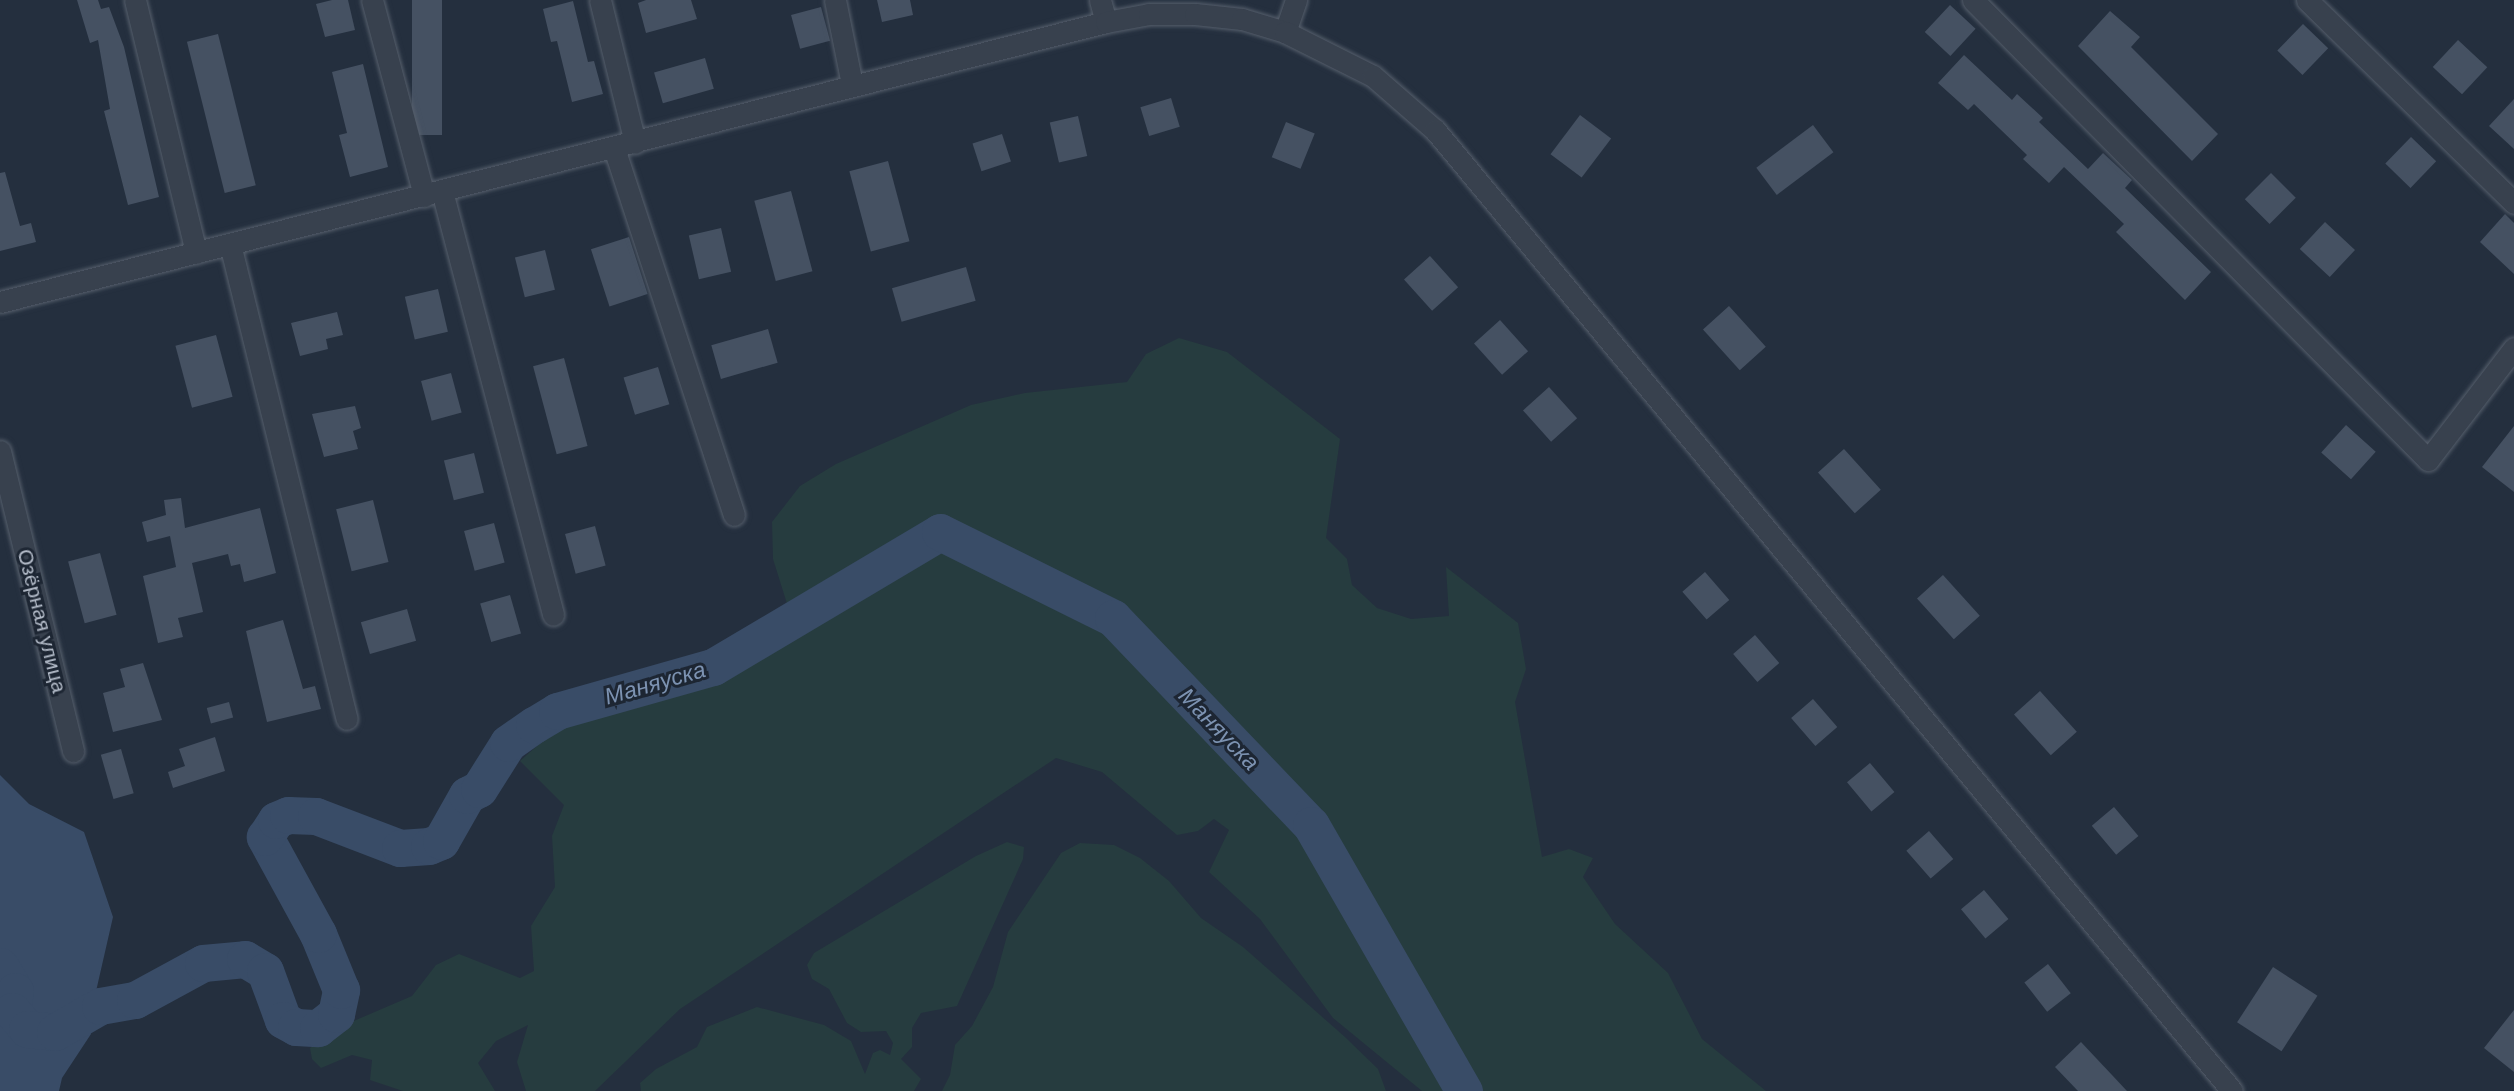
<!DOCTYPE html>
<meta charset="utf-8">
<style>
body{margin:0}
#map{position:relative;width:2514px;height:1091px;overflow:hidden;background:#242f3e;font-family:"DM Sans",sans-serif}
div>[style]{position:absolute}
.green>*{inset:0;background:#263c3f}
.water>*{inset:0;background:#394c67}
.river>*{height:37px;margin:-18.5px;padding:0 18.5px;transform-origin:18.5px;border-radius:18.5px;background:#394c67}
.building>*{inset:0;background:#455162;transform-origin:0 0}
.roads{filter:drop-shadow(0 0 2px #565f6c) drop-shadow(0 0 2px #565f6c)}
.minor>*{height:21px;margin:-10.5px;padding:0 10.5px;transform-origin:10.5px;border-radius:10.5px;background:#38414e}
span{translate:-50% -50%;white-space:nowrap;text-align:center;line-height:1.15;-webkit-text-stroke:6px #1d2633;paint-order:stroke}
.street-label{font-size:21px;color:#b4bcc9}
.water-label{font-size:23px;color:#7c92b1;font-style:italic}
</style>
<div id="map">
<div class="green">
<div style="clip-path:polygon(1179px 338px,1227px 352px,1340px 439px,1326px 538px,1347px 559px,1352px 585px,1377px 608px,1411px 619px,1449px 616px,1446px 567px,1518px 623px,1526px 669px,1515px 702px,1542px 857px,1569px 849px,1593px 858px,1583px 877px,1615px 924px,1668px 973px,1702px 1039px,1766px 1091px,1422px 1091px,1333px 1018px,1260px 919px,1209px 872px,1229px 830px,1214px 819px,1198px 831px,1177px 835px,1102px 772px,1056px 758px,680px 1009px,595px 1091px,526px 1091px,517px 1062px,528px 1025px,496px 1041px,478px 1063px,495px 1091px,403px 1091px,370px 1080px,372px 1060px,352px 1055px,321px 1068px,312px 1059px,310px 1048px,342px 1026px,412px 996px,436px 965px,459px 954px,520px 978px,534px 971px,531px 926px,555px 887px,552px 836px,564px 805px,520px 761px,563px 723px,711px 675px,794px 626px,773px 559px,772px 522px,800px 486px,836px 464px,971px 405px,1025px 393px,1127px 382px,1146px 354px)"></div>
<div style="clip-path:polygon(1007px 842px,1024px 847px,1023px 859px,957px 1006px,921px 1013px,912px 1028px,912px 1047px,901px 1059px,921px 1079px,914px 1091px,641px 1091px,640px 1083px,656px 1069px,697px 1047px,707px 1027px,757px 1007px,824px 1025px,851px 1041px,865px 1074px,873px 1053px,880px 1050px,890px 1055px,893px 1043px,886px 1031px,861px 1032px,847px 1023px,829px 989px,812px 979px,807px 965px,814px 953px,976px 856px)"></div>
<div style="clip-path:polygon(1080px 843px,1114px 845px,1140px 858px,1169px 881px,1201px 918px,1243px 947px,1345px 1037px,1378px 1069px,1386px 1091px,942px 1091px,950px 1075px,955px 1045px,972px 1026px,993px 987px,1008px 932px,1061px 853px)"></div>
</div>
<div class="water">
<div style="clip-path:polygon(0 775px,29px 804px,84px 832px,113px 917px,89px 1022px,91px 1034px,62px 1078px,59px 1091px,0 1091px)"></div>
</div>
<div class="river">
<div style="left:0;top:966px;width:29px;rotate:59deg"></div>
<div style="left:15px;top:991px;width:20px;rotate:99deg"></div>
<div style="left:12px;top:1011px;width:23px;rotate:50deg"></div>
<div style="left:27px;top:1029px;width:28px;rotate:6deg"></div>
<div style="left:55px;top:1032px;width:52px;rotate:-30deg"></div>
<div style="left:100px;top:1006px;width:36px;rotate:-10deg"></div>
<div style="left:135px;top:1000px;width:77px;rotate:-28.6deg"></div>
<div style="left:203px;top:963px;width:42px;rotate:-5.4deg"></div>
<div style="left:245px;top:959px;width:23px;rotate:31deg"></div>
<div style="left:265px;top:971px;width:52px;rotate:69.8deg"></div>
<div style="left:283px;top:1020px;width:15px;rotate:28deg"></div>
<div style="left:296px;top:1027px;width:22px;rotate:3deg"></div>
<div style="left:318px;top:1028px;width:23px;rotate:-38deg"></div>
<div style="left:336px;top:1014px;width:25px;rotate:-78deg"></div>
<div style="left:341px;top:990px;width:61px;rotate:-112.3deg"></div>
<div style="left:318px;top:934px;width:111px;rotate:-118.7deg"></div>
<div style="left:265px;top:837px;width:20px;rotate:-57deg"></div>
<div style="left:276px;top:820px;width:13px;rotate:-23deg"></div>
<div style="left:288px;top:815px;width:28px;rotate:2deg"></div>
<div style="left:316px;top:816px;width:90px;rotate:20.9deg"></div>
<div style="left:400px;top:848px;width:29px;rotate:-4deg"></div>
<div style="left:429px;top:846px;width:13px;rotate:-23deg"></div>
<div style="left:441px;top:841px;width:53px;rotate:-60.5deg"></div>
<div style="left:467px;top:795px;width:13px;rotate:-27deg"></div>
<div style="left:479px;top:789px;width:54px;rotate:-57.8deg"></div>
<div style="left:508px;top:743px;width:32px;rotate:-35deg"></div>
<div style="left:534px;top:725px;width:27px;rotate:-31deg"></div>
<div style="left:557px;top:711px;width:162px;rotate:-15.8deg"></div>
<div style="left:713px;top:667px;width:264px;rotate:-30.7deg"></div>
<div style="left:940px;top:532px;width:193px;rotate:26.4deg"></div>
<div style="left:1113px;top:618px;width:286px;rotate:46.3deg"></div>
<div style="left:1311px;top:825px;width:307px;rotate:60.1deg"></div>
</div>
<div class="building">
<div style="clip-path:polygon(77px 0,98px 0,101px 9px,109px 7px,124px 47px,159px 197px,128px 205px,104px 111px,110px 109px,98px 40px,90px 43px)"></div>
<div style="clip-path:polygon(332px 0,348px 0,355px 30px,325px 37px,316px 4px)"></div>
<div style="left:412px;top:0;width:30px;height:135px"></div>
<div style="clip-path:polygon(646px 0,691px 0,697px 19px,646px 33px,638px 3px)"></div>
<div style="clip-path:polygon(877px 0,910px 0,913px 15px,882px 22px)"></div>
<div style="clip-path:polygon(573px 1px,588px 62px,594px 61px,603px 94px,572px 102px,557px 41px,551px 42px,543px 9px)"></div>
<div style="left:1950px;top:5px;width:35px;height:37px;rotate:43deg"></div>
<div style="left:821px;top:7px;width:35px;height:31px;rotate:75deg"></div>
<div style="clip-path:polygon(2110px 11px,2140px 37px,2131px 47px,2218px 134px,2192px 161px,2078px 46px)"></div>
<div style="left:2303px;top:24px;width:35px;height:37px;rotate:44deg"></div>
<div style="left:218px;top:34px;width:156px;height:32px;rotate:76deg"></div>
<div style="left:2458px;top:40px;width:40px;height:37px;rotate:43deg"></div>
<div style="clip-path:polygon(1964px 55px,2012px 100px,2017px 94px,2043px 118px,2039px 122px,2088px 169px,2103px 153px,2132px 180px,2125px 188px,2211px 272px,2185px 300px,2116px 232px,2124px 224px,2064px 167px,2049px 183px,2023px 159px,2027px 155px,1974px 104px,1968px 110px,1938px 83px)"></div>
<div style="left:705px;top:58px;width:32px;height:53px;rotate:74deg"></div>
<div style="clip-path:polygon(363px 64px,388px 167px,350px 177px,339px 135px,347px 133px,332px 72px)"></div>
<div style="left:1171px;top:98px;width:30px;height:32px;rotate:73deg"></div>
<div style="clip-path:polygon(2514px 99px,2514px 149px,2489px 126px)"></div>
<div style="left:1580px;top:115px;width:39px;height:49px;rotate:37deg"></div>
<div style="left:1078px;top:116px;width:41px;height:29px;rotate:77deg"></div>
<div style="left:1286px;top:122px;width:31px;height:38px;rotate:22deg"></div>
<div style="left:1813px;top:125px;width:34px;height:71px;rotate:53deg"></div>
<div style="left:1002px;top:134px;width:29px;height:31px;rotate:72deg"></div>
<div style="left:2411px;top:137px;width:35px;height:37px;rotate:44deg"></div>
<div style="left:888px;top:161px;width:83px;height:40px;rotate:75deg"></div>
<div style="clip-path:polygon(5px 172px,20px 226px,31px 223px,36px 242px,0 251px,0 173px)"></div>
<div style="left:2271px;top:173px;width:35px;height:37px;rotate:45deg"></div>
<div style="left:791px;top:191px;width:83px;height:38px;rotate:75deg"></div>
<div style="clip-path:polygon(2505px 214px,2514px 223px,2514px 274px,2480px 242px)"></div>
<div style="left:2325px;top:222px;width:41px;height:37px;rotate:43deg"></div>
<div style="left:721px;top:228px;width:45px;height:33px;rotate:77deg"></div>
<div style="left:629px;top:237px;width:60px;height:40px;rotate:72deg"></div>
<div style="left:545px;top:250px;width:41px;height:31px;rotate:76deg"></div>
<div style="left:1430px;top:256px;width:42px;height:35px;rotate:48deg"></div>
<div style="left:966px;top:267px;width:35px;height:77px;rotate:74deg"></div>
<div style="left:438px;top:289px;width:44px;height:34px;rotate:77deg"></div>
<div style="left:1729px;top:306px;width:55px;height:35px;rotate:48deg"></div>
<div style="clip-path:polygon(337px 312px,343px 335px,326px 339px,328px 349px,300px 356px,291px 323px)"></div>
<div style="left:1500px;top:320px;width:42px;height:35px;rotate:48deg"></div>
<div style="left:768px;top:329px;width:35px;height:59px;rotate:74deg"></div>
<div style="left:216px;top:335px;width:64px;height:42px;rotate:75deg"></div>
<div style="left:564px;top:358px;width:91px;height:32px;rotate:75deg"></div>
<div style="left:658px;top:367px;width:39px;height:36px;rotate:73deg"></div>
<div style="left:451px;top:373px;width:41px;height:31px;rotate:75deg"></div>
<div style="left:1549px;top:387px;width:42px;height:35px;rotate:48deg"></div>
<div style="clip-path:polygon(355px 406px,361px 428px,353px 431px,358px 449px,324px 457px,312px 414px)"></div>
<div style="left:2346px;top:425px;width:40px;height:37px;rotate:42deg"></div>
<div style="clip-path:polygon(2514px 426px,2514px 492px,2482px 467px)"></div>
<div style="left:1844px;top:449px;width:55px;height:35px;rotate:48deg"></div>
<div style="left:474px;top:453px;width:41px;height:31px;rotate:76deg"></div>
<div style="clip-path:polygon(181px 498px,185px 528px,260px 508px,276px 573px,244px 582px,240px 564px,231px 566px,228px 554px,192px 563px,203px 612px,178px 618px,183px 637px,158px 643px,143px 576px,176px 567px,170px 536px,147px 542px,142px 522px,166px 515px,164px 500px)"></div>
<div style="left:373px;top:500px;width:64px;height:38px;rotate:76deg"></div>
<div style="left:494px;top:523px;width:41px;height:31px;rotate:75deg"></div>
<div style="left:595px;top:526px;width:41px;height:31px;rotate:75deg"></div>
<div style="left:100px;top:553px;width:64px;height:33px;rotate:75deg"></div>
<div style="left:1705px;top:572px;width:37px;height:30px;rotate:49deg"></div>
<div style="left:1943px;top:575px;width:55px;height:35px;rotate:48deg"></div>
<div style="left:510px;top:595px;width:40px;height:31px;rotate:74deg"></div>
<div style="left:407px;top:609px;width:33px;height:48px;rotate:74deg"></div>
<div style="clip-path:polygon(283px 620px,303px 689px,315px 686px,321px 709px,267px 722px,246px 631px)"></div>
<div style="left:1755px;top:635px;width:37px;height:29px;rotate:49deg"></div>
<div style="clip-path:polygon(143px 663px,162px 720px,113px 732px,103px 693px,125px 687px,120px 669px)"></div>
<div style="left:2040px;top:691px;width:55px;height:35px;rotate:48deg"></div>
<div style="left:1813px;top:699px;width:37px;height:29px;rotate:49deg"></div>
<div style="left:229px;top:702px;width:16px;height:23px;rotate:75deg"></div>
<div style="clip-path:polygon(215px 737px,225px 771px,173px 788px,168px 772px,185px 766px,179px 749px)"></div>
<div style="left:121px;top:749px;width:46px;height:21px;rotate:74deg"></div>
<div style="left:1870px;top:763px;width:38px;height:30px;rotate:50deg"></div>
<div style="left:2114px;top:807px;width:38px;height:29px;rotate:50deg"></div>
<div style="left:1929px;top:831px;width:37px;height:30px;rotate:49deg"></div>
<div style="left:1984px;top:890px;width:38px;height:30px;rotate:50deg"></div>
<div style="left:2048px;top:964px;width:37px;height:30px;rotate:52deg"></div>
<div style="left:2273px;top:967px;width:53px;height:66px;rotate:33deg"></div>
<div style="clip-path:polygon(2514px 1010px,2514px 1072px,2484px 1048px)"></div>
<div style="clip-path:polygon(2081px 1042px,2127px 1091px,2078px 1091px,2055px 1067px)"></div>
</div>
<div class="roads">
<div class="minor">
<div style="left:135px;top:0;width:260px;rotate:76.4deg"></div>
<div style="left:372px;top:0;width:203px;rotate:75.1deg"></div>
<div style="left:600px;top:0;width:147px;rotate:76.2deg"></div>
<div style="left:835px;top:0;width:86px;rotate:78.6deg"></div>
<div style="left:1100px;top:0;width:23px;rotate:75deg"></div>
<div style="left:1973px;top:0;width:647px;rotate:45.31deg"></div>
<div style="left:2428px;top:460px;width:141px;rotate:-52.5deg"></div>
<div style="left:2307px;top:0;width:290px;rotate:44.4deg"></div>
<div style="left:1285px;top:32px;width:34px;rotate:-71deg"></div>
<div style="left:614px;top:148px;width:386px;rotate:71.9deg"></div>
<div style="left:442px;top:191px;width:438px;rotate:75.3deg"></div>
<div style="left:230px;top:244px;width:489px;rotate:76.2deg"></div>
<div style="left:0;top:302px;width:1141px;rotate:-14.21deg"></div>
<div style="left:1106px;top:22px;width:44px;rotate:-10.5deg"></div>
<div style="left:1149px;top:14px;width:46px"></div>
<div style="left:1195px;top:14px;width:47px;rotate:6.1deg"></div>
<div style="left:1242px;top:19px;width:45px;rotate:16.8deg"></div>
<div style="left:1285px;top:32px;width:98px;rotate:26.6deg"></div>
<div style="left:1373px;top:76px;width:82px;rotate:41.1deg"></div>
<div style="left:1435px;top:130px;width:1248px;rotate:50.33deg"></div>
<div style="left:0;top:451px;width:309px;rotate:76.3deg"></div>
</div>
</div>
<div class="street-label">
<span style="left:42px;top:621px;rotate:76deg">Озёрная улица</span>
</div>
<div class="water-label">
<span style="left:655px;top:683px;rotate:-16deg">Маняуска</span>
<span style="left:1219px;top:729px;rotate:46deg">Маняуска</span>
</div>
</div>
